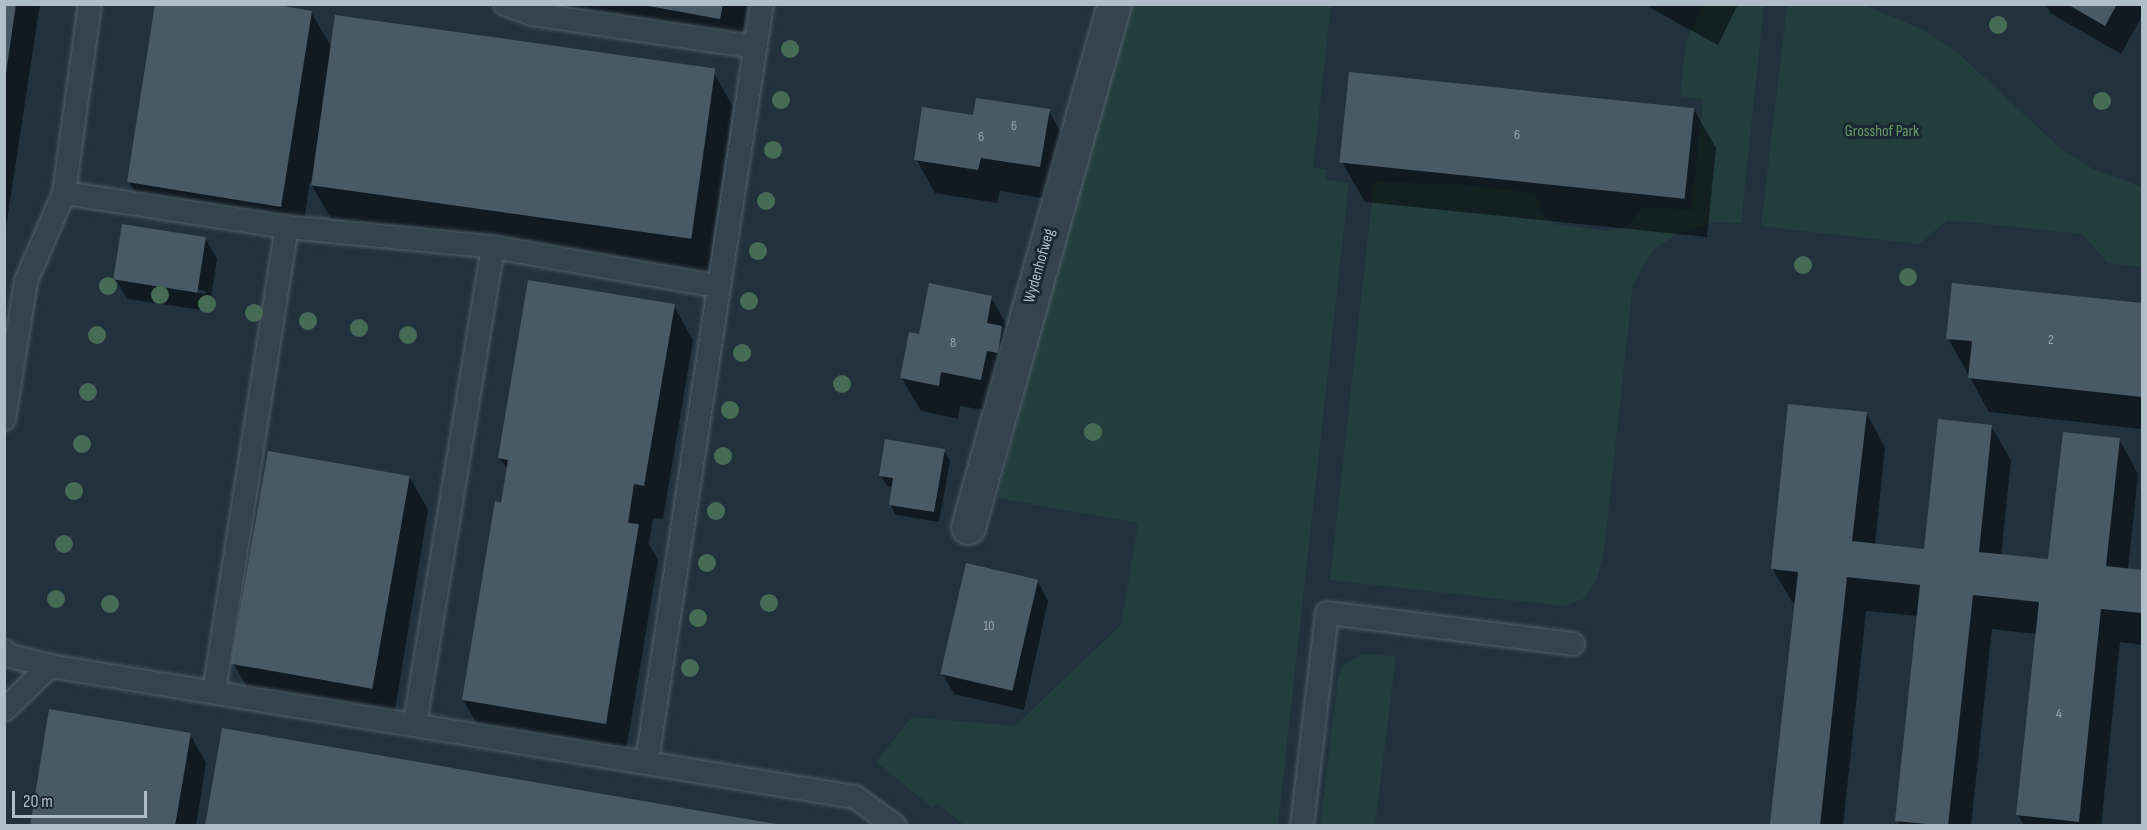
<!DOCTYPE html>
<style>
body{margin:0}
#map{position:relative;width:2147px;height:830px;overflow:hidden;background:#21323d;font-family:"Sofia Sans Condensed",sans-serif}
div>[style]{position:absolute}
.green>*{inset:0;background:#233e3c}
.shadow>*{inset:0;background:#0007}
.building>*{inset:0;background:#475a66;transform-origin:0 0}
.roads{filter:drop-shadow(0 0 2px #53616b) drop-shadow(0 0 2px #53616b)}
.lane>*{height:22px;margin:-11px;padding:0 11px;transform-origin:11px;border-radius:11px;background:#35434d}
.street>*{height:33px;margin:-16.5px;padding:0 16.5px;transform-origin:16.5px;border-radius:16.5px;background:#35434d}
.trees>*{width:18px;height:18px;margin:-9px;border-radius:50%;background:#476c55}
span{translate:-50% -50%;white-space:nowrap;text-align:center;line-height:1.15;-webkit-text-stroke:6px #1a2832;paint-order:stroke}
.number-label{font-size:14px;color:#96a5b0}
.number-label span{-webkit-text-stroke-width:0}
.park-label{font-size:16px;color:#669b68}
.street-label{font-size:16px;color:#b0bec8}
.frame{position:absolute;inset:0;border:6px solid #b0bec8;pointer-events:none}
.scale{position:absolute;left:12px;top:791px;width:135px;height:27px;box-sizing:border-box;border:3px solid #b0bec8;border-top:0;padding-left:8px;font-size:18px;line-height:21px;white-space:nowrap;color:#b0bec8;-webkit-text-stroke:4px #1a2832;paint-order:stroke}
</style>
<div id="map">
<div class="green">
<div style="clip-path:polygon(1127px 5px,1331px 5px,1313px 168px,1326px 169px,1325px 180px,1349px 182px,1278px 825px,964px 825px,937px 803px,933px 808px,876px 762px,912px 717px,1015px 726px,1121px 625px,1138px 523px,997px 498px)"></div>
<div style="clip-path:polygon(1703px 5px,1764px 5px,1741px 223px,1716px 222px,1678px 233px,1653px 250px,1633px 284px,1604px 551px,1597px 578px,1585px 598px,1565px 606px,1330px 580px,1374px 182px,1452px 184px,1534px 193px,1542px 213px,1553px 224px,1605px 231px,1626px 227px,1644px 207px,1692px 210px,1703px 100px,1680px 96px,1686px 42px)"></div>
<div style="clip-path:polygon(1787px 5px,1865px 5px,1925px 31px,1958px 53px,2061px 149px,2093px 169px,2142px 187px,2142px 267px,2108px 263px,2082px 234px,1948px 220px,1919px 244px,1761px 226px)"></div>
<div style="clip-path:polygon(1363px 654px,1396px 656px,1375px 825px,1320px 825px,1338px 679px,1342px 666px)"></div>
</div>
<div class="shadow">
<div style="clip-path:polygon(4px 4px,40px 4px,4px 240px)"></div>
<div style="clip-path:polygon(567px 4px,747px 4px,739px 53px,580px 27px)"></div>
<div style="clip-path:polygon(1643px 4px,1738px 4px,1718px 45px)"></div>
<div style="clip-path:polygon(2046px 4px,2142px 4px,2142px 16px,2121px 54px,2050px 13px)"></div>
<div style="clip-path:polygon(311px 12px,332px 48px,714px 73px,733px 107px,708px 275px,331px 219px,310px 182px,301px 240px,148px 216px,129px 182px)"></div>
<div style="clip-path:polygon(1693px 108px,1716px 148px,1707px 237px,1365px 202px,1342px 162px)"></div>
<div style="clip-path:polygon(1049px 111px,1068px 145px,1059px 201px,1000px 191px,997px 203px,935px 193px,916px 159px,974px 117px)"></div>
<div style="clip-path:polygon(evenodd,205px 238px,217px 259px,209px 311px,127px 299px,115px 278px,205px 238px,128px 279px,206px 291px,205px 294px,128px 282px,128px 279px)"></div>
<div style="clip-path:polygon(1954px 285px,2142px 305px,2142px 429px,1989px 412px,1948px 338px)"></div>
<div style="clip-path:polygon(991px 297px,1010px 331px,1001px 413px,960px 406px,958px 419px,921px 411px,901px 377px,921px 336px)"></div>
<div style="clip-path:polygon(674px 306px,693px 340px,663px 519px,653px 518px,649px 544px,658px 560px,625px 757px,483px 734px,463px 700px,508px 471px,500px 458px)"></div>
<div style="clip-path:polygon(1866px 413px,1885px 447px,1875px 545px,1925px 551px,1991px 426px,2011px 460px,2001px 556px,2050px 561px,2119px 439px,2138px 474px,2128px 570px,2142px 571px,2142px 645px,2120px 642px,2101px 826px,2024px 826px,2018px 815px,2037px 634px,1992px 629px,1971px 826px,1899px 826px,1918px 616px,1866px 611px,1843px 826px,1772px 824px,1796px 603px,1792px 602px,1772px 568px)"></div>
<div style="clip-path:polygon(944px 451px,950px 461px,939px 522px,896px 515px,890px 504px,893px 487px,887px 486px,881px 476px)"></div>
<div style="clip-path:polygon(409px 476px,428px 510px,393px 722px,253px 698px,234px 664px)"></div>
<div style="clip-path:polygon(1037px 580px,1048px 601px,1024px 710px,954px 694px,942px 673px)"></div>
<div style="clip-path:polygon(190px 734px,206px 763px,196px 826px,31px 826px)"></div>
</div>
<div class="building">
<div style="clip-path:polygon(4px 4px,16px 4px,6px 73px,4px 73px)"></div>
<div style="clip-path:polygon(155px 4px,273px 4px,312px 11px,281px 207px,127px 182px)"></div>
<div style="clip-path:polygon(637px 4px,723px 4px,720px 19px)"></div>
<div style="clip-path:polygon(2067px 4px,2117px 4px,2105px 26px)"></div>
<div style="left:335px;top:15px;width:384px;height:172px;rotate:8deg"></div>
<div style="left:1349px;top:72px;width:347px;height:91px;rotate:6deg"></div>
<div style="clip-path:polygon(976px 98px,1050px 109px,1040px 167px,981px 158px,978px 170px,914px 160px,922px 107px,973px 115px)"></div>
<div style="left:122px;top:224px;width:85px;height:56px;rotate:9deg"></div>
<div style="clip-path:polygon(528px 280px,675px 304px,644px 486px,634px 484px,628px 523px,639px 524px,606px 724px,462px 700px,495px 501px,501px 503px,508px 460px,498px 458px)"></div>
<div style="clip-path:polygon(929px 283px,992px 296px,987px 323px,1002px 326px,998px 353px,987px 351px,981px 380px,941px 372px,939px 386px,900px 378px,909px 332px,919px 334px)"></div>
<div style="clip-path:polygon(1952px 283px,2142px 303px,2142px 397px,1968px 378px,1972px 341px,1946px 339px)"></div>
<div style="clip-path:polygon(1788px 404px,1867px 412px,1852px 541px,1924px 549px,1938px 419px,1992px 425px,1979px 552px,2048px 559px,2063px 432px,2120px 438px,2106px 566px,2142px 570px,2142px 613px,2101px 609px,2079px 822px,2016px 815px,2039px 602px,1973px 595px,1948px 826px,1895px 821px,1920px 585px,1847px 577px,1820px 826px,1770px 824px,1798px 572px,1771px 569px)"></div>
<div style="clip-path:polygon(885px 439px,945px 449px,934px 512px,889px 505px,893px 478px,879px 476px)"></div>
<div style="left:268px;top:451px;width:144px;height:216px;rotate:10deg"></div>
<div style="left:966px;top:563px;width:74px;height:114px;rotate:13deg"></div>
<div style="clip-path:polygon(49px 709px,191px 733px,175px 826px,30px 826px)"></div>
<div style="clip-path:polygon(222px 728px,776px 824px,775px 826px,205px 826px)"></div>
</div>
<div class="roads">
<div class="lane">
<div style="left:505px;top:4px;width:29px;rotate:20deg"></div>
<div style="left:532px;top:14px;width:225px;rotate:8.4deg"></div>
<div style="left:64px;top:193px;width:226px;rotate:8.7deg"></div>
<div style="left:287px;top:227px;width:207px;rotate:5.5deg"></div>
<div style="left:493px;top:247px;width:226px;rotate:9.9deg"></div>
<div style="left:4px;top:419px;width:140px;rotate:-80.9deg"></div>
<div style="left:26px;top:281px;width:96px;rotate:-66.6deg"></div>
<div style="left:64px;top:193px;width:191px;rotate:-82.2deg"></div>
<div style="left:4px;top:651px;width:8px;rotate:40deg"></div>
<div style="left:10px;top:656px;width:41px;rotate:14deg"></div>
<div style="left:50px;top:666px;width:816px;rotate:9.24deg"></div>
<div style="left:855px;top:797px;width:49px;rotate:35.9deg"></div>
<div style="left:214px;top:692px;width:471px;rotate:-81.1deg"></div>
<div style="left:4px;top:710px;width:64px;rotate:-43.7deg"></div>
<div style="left:415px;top:723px;width:482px;rotate:-80.7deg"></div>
<div style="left:647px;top:761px;width:766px;rotate:-81.36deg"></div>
<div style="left:1302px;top:826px;width:214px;rotate:-83.3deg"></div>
<div style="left:1327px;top:613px;width:248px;rotate:7.2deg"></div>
</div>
<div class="street">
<div style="left:968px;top:527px;width:543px;rotate:-74.4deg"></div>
</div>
</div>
<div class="trees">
<div style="left:1998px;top:25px"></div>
<div style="left:790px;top:49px"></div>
<div style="left:781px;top:100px"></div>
<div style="left:2102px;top:101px"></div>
<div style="left:773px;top:150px"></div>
<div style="left:766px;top:201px"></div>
<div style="left:758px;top:251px"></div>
<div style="left:1803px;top:265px"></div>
<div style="left:1908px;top:277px"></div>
<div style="left:108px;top:286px"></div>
<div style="left:160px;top:295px"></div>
<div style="left:749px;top:301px"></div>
<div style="left:207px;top:304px"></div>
<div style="left:254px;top:313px"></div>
<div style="left:308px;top:321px"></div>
<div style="left:359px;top:328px"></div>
<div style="left:97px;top:335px"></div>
<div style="left:408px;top:335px"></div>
<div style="left:742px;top:353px"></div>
<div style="left:842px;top:384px"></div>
<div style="left:88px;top:392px"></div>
<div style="left:730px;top:410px"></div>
<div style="left:1093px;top:432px"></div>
<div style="left:82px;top:444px"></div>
<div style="left:723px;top:456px"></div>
<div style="left:74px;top:491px"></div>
<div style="left:716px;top:511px"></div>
<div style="left:64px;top:544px"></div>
<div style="left:707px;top:563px"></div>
<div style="left:56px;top:599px"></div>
<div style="left:769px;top:603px"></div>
<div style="left:110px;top:604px"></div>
<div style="left:698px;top:618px"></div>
<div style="left:690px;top:668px"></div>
</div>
<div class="number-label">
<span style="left:1014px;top:126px">6</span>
<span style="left:1517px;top:135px">6</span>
<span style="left:981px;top:137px">6</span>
<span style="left:2051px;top:340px">2</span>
<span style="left:953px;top:343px">8</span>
<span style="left:989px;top:626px">10</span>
<span style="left:2059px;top:714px">4</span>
</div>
<div class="park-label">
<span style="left:1882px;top:132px">Grosshof Park</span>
</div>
<div class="street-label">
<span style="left:1040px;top:266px;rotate:-74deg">Wydenhofweg</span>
</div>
<div class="frame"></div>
<div class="scale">20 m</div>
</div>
